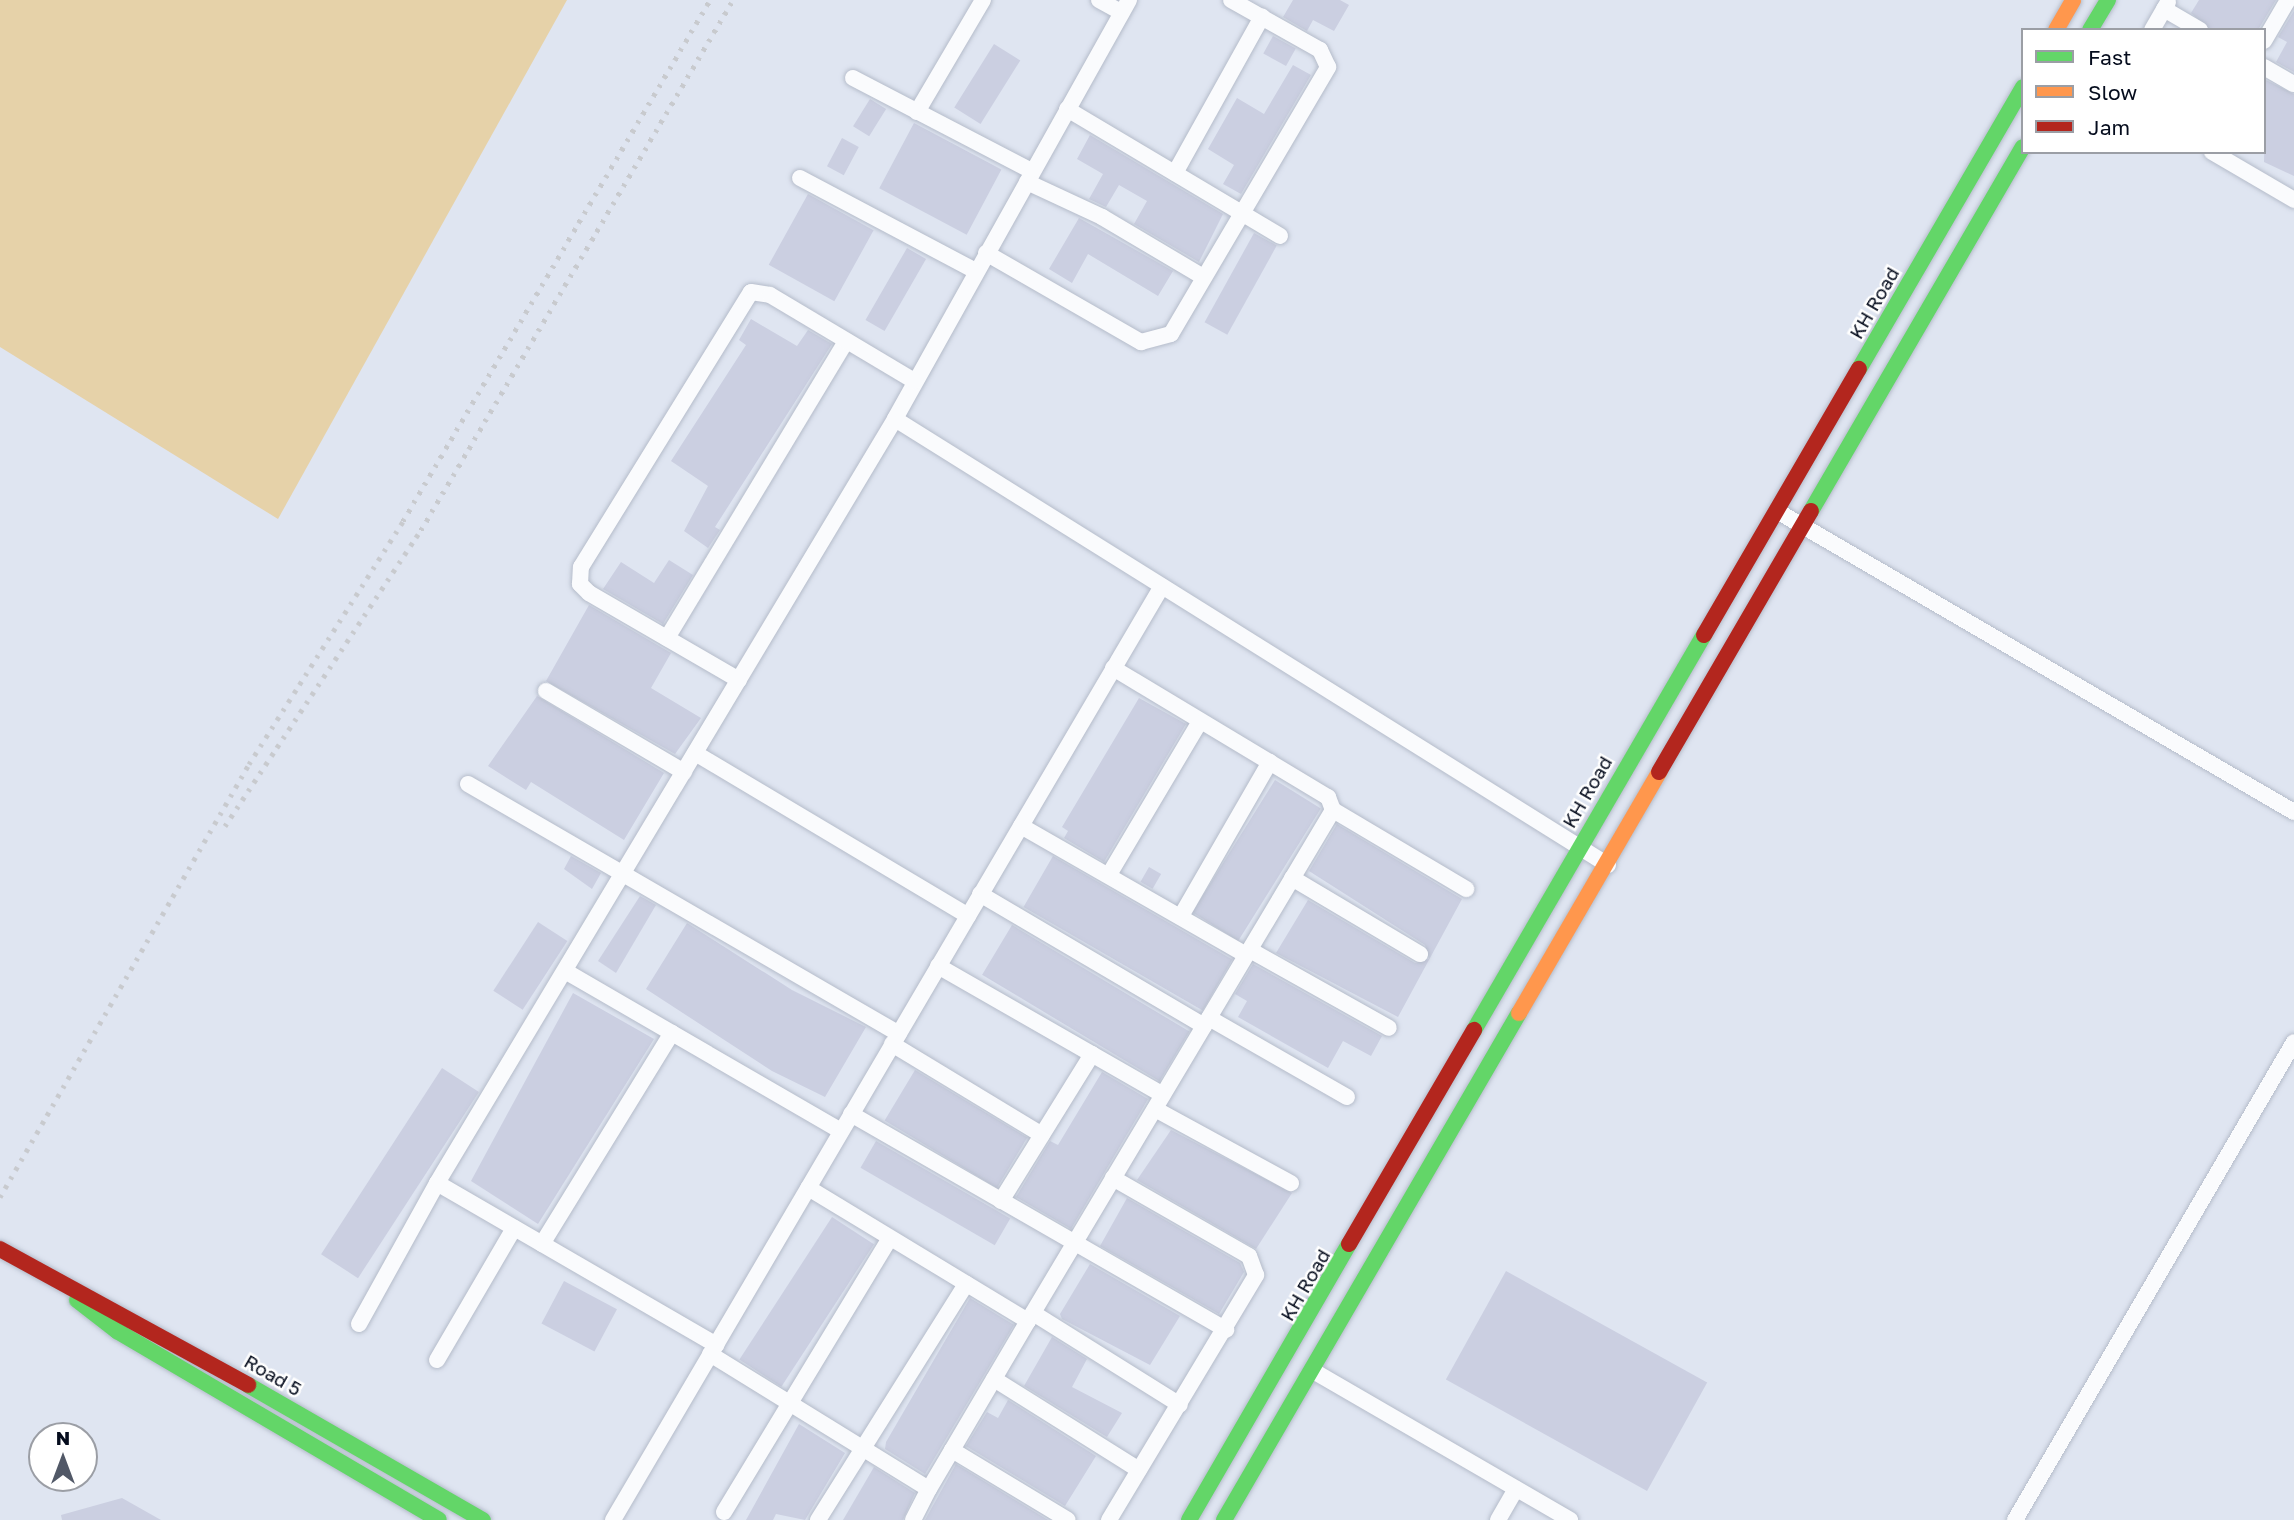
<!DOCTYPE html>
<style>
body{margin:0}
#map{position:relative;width:2294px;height:1520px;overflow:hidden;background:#dfe5f1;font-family:"Golos Text",sans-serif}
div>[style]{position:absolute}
.green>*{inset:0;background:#e6d2a9}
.building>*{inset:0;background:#cbcfe1;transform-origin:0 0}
.roads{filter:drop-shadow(0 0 2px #b5bcca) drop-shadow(0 0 2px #b5bcca)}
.street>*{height:16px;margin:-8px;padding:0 8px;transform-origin:8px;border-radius:8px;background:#fafbfd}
.fast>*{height:16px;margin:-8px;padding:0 8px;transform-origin:8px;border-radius:8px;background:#63d668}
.slow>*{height:16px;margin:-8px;padding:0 8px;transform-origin:8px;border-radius:8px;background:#ff974d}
.jam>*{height:16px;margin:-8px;padding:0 8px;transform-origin:8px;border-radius:8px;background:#b3261e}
.rail>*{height:5px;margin-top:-2.5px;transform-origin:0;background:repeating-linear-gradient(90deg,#c8cace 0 3.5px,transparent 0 10.5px)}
span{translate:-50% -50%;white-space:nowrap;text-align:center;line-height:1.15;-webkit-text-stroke:5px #fff;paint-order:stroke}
.street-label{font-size:19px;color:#050c1d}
.legend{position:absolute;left:2021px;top:28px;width:245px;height:126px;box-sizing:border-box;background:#fff;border:2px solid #9b9ea5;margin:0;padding:9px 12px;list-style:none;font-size:21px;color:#050c1d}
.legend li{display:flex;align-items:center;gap:14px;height:35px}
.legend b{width:35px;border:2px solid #9b9ea5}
.north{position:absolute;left:28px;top:1422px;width:70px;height:70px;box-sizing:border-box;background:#fff;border:2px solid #9b9ea5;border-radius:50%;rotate:0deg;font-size:19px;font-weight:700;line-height:28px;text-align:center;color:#050c1d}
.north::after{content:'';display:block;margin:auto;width:24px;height:32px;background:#515867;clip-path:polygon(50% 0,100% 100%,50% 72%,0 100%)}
</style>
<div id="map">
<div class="green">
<div style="clip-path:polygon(0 0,567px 0,278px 519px,0 347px)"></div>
</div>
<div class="building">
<div style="clip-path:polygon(1293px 0,1340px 0,1349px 5px,1334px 31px,1313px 20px,1307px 31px,1283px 17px)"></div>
<div style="clip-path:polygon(2199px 0,2276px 0,2258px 30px,2210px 30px,2191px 13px)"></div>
<div style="clip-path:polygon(2294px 11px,2294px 72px,2276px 62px,2287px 42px,2278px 37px)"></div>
<div style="left:1273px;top:36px;width:26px;height:20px;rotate:29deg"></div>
<div style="left:994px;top:44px;width:31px;height:75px;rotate:32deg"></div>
<div style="clip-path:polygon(1293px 65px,1311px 75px,1241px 194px,1223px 184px,1234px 165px,1208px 149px,1237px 98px,1264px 114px)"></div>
<div style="clip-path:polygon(2266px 80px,2294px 94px,2294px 176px,2264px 162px)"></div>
<div style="left:870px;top:99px;width:19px;height:32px;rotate:32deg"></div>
<div style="left:914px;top:123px;width:99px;height:74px;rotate:28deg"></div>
<div style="clip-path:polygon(1090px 135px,1223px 214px,1199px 262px,1134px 224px,1147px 201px,1119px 185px,1106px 207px,1089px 199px,1103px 174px,1077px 159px)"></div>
<div style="left:842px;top:138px;width:19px;height:32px;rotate:28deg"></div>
<div style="left:808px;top:194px;width:75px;height:81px;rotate:29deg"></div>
<div style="clip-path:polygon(1079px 218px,1173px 271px,1158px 296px,1088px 254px,1072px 283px,1049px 269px)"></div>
<div style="left:1254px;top:233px;width:26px;height:102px;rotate:29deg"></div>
<div style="left:907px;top:248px;width:22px;height:83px;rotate:30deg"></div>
<div style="clip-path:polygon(751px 319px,797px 346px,808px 330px,832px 344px,715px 527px,720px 530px,708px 548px,684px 531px,708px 486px,671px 461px,746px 345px,739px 340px)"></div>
<div style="clip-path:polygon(669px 560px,693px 575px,663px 624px,603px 589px,621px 562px,654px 583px)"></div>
<div style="clip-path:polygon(589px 605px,671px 653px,651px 688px,701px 718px,675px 754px,546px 681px)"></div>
<div style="clip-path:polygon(537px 696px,664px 773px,624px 840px,531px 782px,526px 790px,488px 766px)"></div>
<div style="clip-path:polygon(1139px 698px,1186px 724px,1104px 862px,1064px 838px,1068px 831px,1062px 827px)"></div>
<div style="left:1275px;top:780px;width:54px;height:156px;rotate:32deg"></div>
<div style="clip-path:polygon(1337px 824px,1462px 899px,1398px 1017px,1276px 953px,1308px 900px,1415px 963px,1429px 959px,1425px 945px,1309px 871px)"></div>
<div style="clip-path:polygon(571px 856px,601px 873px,592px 889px,564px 869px)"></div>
<div style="left:1053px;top:856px;width:207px;height:59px;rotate:30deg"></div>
<div style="left:1149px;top:867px;width:14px;height:17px;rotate:30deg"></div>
<div style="clip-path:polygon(640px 896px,656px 905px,616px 973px,598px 961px)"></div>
<div style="left:538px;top:922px;width:35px;height:82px;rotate:33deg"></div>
<div style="clip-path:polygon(687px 923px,792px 990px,866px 1027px,825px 1097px,772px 1071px,646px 989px)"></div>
<div style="left:1012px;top:925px;width:207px;height:58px;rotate:31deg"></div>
<div style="clip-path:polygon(1253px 964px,1382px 1036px,1371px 1056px,1343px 1041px,1328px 1068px,1238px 1017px,1247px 1001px,1235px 994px)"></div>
<div style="clip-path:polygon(573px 993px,654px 1039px,538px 1224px,471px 1181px)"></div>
<div style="left:442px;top:1068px;width:44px;height:222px;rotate:33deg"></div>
<div style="left:915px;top:1070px;width:131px;height:59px;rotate:31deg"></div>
<div style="clip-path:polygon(1102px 1072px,1148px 1099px,1071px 1229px,1016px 1197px,1050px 1141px,1058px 1145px)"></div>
<div style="clip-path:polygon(1171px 1130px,1292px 1193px,1256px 1249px,1137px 1180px)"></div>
<div style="left:876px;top:1141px;width:155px;height:31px;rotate:30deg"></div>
<div style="clip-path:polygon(1127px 1198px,1240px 1263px,1244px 1272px,1219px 1314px,1100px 1246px)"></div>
<div style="left:832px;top:1217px;width:50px;height:170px;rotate:33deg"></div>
<div style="clip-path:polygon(1090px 1264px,1180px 1316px,1150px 1365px,1062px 1319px,1060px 1314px)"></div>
<div style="left:1506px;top:1271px;width:230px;height:124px;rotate:29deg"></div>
<div style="left:564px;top:1281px;width:60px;height:48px;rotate:28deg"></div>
<div style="clip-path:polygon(970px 1298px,1014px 1325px,925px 1474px,885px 1449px,886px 1442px)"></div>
<div style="clip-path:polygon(1052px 1337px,1087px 1359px,1072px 1387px,1122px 1413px,1107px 1437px,1024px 1386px)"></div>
<div style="clip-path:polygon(1008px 1400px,1096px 1456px,1065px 1506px,966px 1446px,987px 1412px,998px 1418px)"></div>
<div style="clip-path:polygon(799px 1424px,845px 1453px,805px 1520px,776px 1514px,773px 1520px,746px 1520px)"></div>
<div style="clip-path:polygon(956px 1464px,1048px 1520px,925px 1520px)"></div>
<div style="clip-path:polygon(874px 1467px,915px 1493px,903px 1520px,843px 1520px)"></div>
<div style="clip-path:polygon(122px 1498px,161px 1520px,62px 1520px,61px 1515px)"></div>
</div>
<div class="roads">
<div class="street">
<div style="left:1099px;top:0;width:26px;rotate:29deg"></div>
<div style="left:1129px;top:0;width:480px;rotate:119.2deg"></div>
<div style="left:895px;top:419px;width:841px;rotate:32.03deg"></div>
<div style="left:2164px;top:9px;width:42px;rotate:30.3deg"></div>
<div style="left:2152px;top:30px;width:32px;rotate:-60deg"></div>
<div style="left:2264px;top:41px;width:48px;rotate:-59.7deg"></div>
<div style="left:2264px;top:67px;width:34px;rotate:30deg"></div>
<div style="left:853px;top:78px;width:202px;rotate:27.5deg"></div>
<div style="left:1067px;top:109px;width:248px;rotate:30.8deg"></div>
<div style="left:917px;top:112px;width:130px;rotate:-59.5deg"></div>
<div style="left:2212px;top:152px;width:95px;rotate:30.3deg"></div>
<div style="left:1175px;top:173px;width:179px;rotate:-60.9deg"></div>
<div style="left:800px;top:178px;width:199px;rotate:27.9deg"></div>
<div style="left:1027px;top:182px;width:83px;rotate:25deg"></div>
<div style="left:1102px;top:217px;width:117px;rotate:30.7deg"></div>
<div style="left:986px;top:253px;width:179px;rotate:29.9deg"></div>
<div style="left:1141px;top:342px;width:31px;rotate:-15deg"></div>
<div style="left:1171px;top:334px;width:310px;rotate:-59.5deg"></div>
<div style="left:1328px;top:67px;width:19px;rotate:-115deg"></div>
<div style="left:1320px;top:50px;width:102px;rotate:-150.7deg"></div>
<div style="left:1777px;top:511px;width:598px;rotate:30.21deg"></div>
<div style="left:667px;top:638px;width:347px;rotate:-58.9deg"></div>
<div style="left:1113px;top:668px;width:251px;rotate:31deg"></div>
<div style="left:1328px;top:797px;width:14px;rotate:69deg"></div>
<div style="left:739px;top:680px;width:173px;rotate:-149.9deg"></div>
<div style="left:589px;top:593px;width:13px;rotate:-135deg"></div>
<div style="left:580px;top:584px;width:17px;rotate:-87deg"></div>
<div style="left:581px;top:567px;width:323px;rotate:-58.3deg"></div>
<div style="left:751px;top:292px;width:19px;rotate:9deg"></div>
<div style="left:770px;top:295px;width:168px;rotate:30.8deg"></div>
<div style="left:546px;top:691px;width:160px;rotate:30.4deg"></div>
<div style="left:695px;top:753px;width:318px;rotate:30.8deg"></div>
<div style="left:468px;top:784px;width:498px;rotate:30.1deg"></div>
<div style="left:1021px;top:826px;width:259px;rotate:29.8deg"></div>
<div style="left:1110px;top:873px;width:174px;rotate:-59.3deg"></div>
<div style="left:1292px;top:878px;width:149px;rotate:30.7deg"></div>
<div style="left:980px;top:894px;width:260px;rotate:30.5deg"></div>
<div style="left:1181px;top:916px;width:178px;rotate:-60deg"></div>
<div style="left:1250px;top:950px;width:159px;rotate:29.3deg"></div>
<div style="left:938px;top:966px;width:259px;rotate:29.8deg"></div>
<div style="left:565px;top:971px;width:319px;rotate:30.1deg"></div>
<div style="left:1209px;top:1018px;width:159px;rotate:29.8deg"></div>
<div style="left:892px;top:1044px;width:175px;rotate:31.2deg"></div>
<div style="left:1155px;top:1109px;width:155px;rotate:28.6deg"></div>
<div style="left:851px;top:1114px;width:433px;rotate:29.9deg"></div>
<div style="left:437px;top:1183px;width:891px;rotate:-59.06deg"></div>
<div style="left:1001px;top:1201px;width:173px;rotate:-58.2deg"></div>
<div style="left:542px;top:1244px;width:248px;rotate:-58.4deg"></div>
<div style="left:1033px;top:1313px;width:173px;rotate:32deg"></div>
<div style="left:1028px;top:1321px;width:595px;rotate:-59.17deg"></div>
<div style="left:1333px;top:810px;width:155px;rotate:30.7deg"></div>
<div style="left:359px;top:1324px;width:161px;rotate:-61deg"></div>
<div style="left:437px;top:1183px;width:323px;rotate:30.1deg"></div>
<div style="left:710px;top:1354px;width:257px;rotate:31.7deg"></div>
<div style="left:929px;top:1489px;width:45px;rotate:-59.5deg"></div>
<div style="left:952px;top:1450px;width:150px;rotate:-59.5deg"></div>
<div style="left:1028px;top:1321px;width:257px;rotate:-148.8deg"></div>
<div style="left:437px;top:1360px;width:153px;rotate:-59.7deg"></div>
<div style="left:1315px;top:1372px;width:295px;rotate:30.1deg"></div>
<div style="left:994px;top:1379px;width:171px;rotate:32.1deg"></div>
<div style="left:952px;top:1450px;width:135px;rotate:31.1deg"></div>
<div style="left:724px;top:1512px;width:320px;rotate:-58.8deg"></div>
<div style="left:613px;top:1520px;width:1083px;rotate:-59.55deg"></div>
<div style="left:818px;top:1520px;width:279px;rotate:-57.9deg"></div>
<div style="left:913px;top:1520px;width:35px;rotate:-63deg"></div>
<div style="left:1109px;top:1520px;width:286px;rotate:-59deg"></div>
<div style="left:1256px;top:1275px;width:20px;rotate:-110deg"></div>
<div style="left:1249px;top:1256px;width:157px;rotate:-150.2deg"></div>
<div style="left:1498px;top:1520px;width:36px;rotate:-60deg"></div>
<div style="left:2015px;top:1520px;width:553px;rotate:-59.73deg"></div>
</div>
<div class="fast">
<div style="left:2090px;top:30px;width:35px;rotate:-59deg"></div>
<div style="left:1859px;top:369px;width:326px;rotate:-59.8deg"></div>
<div style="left:1811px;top:511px;width:421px;rotate:-59.8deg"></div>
<div style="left:1474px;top:1030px;width:457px;rotate:-59.8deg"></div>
<div style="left:77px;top:1300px;width:51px;rotate:37.8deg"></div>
<div style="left:117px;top:1331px;width:373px;rotate:30.4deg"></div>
<div style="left:248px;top:1385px;width:271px;rotate:29.9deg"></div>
<div style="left:1189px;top:1520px;width:319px;rotate:-59.9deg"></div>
<div style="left:1224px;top:1520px;width:587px;rotate:-59.81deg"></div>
</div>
<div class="slow">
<div style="left:2056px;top:30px;width:34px;rotate:-60deg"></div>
<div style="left:1519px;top:1013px;width:279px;rotate:-59.8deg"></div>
</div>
<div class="jam">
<div style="left:1704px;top:635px;width:308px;rotate:-59.8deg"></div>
<div style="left:1659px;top:772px;width:302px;rotate:-59.8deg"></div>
<div style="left:1349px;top:1244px;width:248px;rotate:-59.7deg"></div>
<div style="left:0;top:1249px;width:283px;rotate:28.7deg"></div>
</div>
</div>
<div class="rail">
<div style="left:225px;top:826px;width:355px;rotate:-56.5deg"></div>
<div style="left:421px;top:530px;width:615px;rotate:-59.52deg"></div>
<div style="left:0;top:1197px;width:499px;rotate:-60.1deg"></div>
<div style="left:249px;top:764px;width:288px;rotate:-57.6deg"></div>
<div style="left:403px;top:521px;width:605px;rotate:-59.49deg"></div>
</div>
<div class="street-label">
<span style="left:1874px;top:303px;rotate:-60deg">KH Road</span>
<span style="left:1587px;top:792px;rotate:-60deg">KH Road</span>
<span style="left:1305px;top:1285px;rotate:-60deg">KH Road</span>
<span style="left:273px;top:1375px;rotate:30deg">Road 5</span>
</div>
<ul class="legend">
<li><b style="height:9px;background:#63d668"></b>Fast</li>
<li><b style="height:9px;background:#ff974d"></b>Slow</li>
<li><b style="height:9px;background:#b3261e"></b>Jam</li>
</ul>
<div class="north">N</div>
</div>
